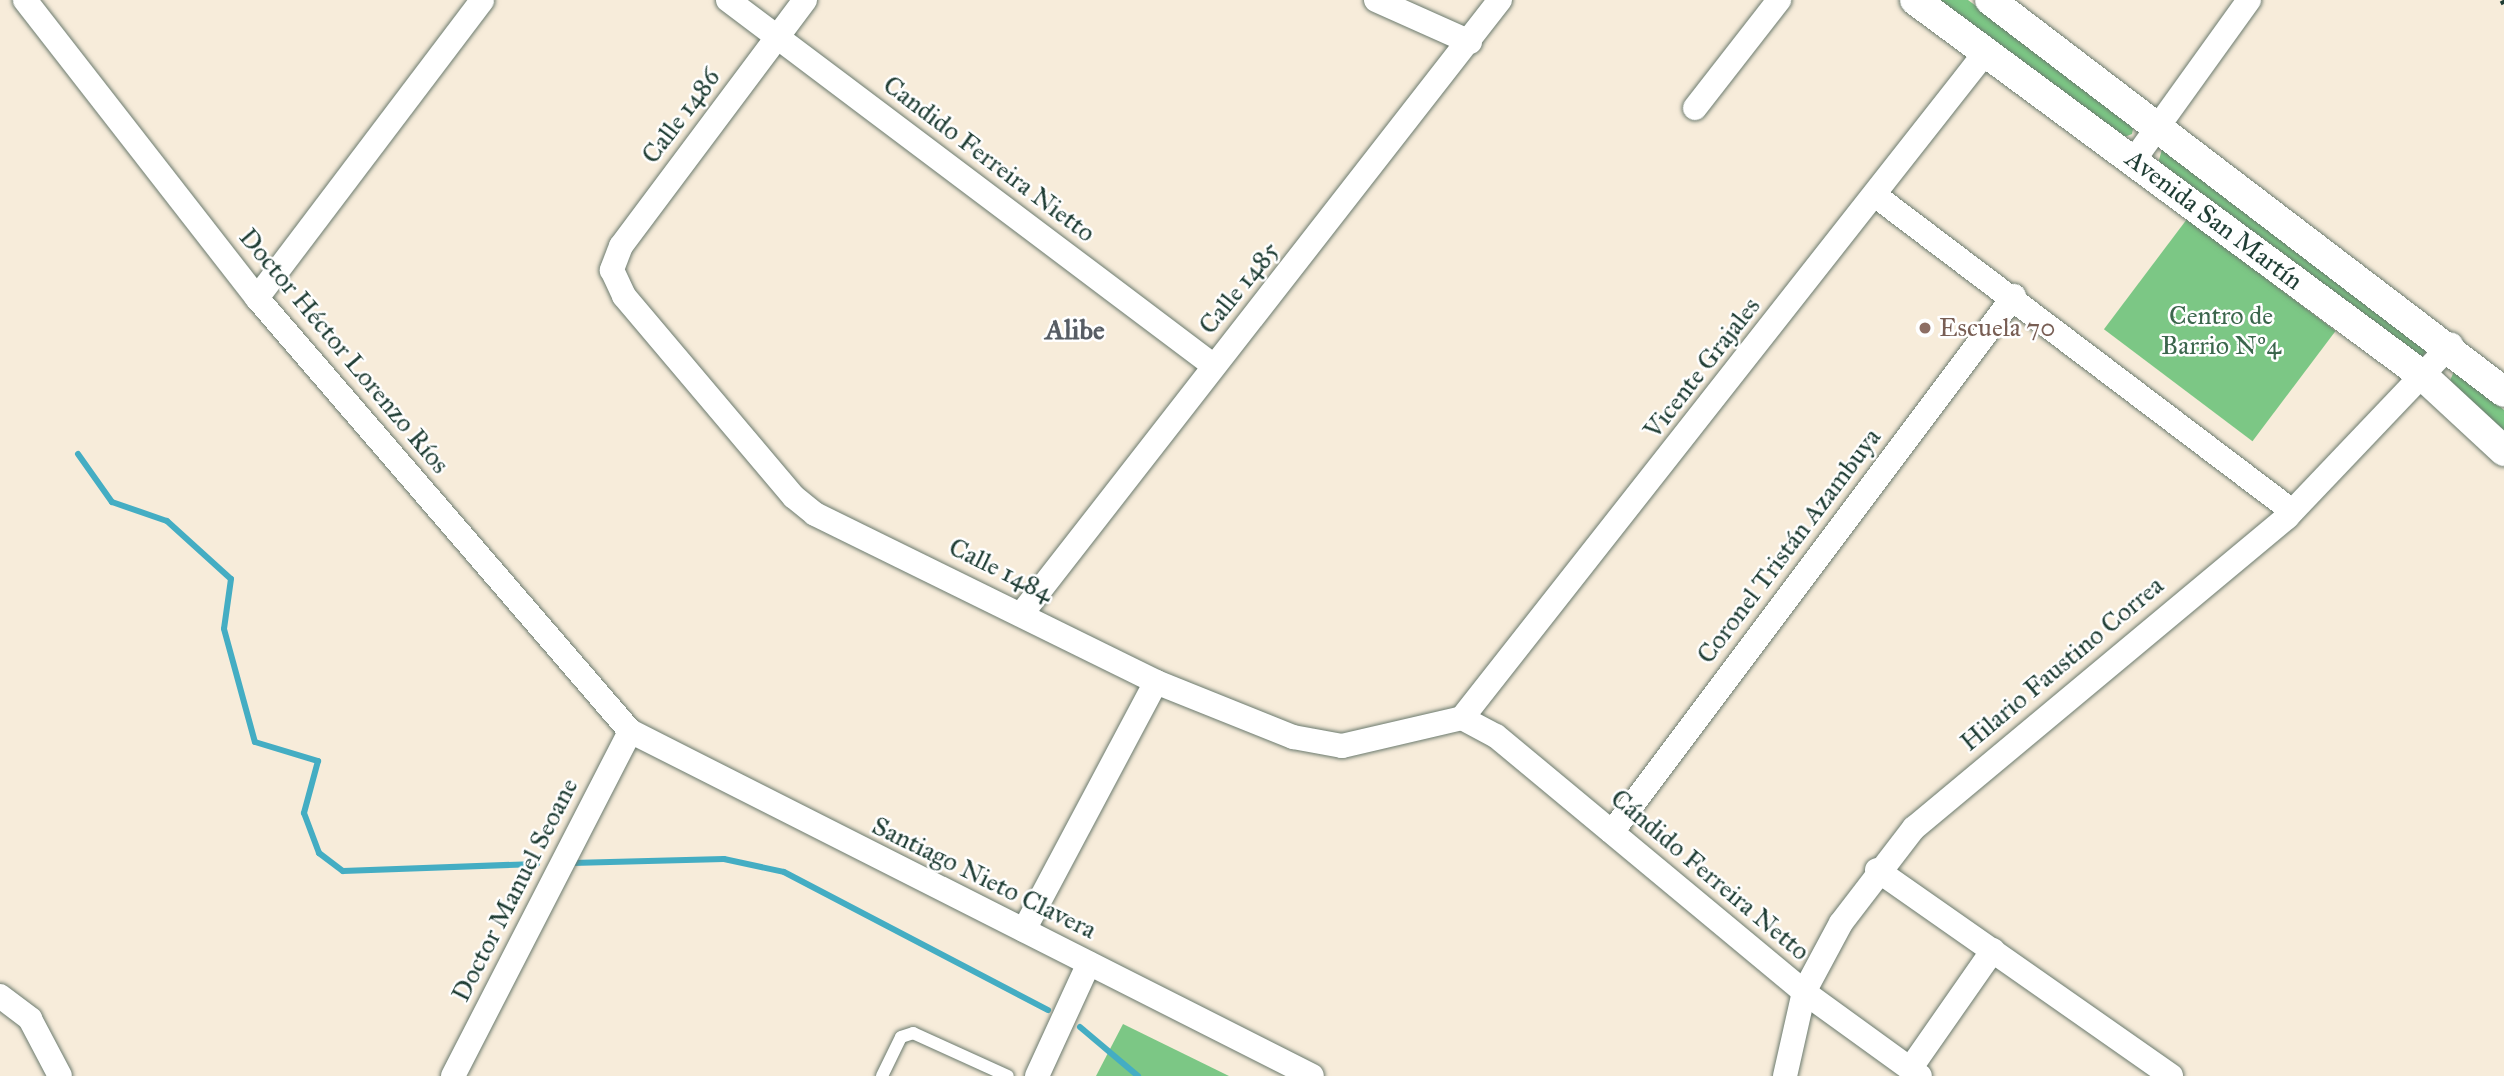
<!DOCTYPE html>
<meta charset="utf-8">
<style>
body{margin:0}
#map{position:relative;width:2504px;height:1076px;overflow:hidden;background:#f7ecda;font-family:"IM FELL Great Primer",serif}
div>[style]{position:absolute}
.green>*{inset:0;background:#7cc785;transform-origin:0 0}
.stream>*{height:6px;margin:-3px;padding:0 3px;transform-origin:3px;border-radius:3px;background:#44adc3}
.roads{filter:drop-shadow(0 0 2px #6b7a6e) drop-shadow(0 0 2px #6b7a6e)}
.service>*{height:12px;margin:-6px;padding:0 6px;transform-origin:6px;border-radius:6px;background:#fff}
.minor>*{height:24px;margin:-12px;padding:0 12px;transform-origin:12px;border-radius:12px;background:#fff}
.tertiary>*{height:30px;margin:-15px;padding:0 15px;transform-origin:15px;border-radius:15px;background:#fff}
.rail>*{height:5px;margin-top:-2.5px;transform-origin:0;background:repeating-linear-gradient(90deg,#1f3d34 0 10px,transparent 0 15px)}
.dots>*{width:19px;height:19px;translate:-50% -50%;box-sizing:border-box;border:4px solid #fff;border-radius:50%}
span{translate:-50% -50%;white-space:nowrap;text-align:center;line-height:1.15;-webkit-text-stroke:5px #fff;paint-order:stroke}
.street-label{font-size:26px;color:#1f3d34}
.park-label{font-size:26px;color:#3b664c}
.education-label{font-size:26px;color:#785e54}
.left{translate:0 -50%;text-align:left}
.neighbourhood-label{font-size:28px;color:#575d64;font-weight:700}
</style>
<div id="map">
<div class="green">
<div style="clip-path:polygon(1938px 0,1968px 0,2134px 123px,2132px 134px,2122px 138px)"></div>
<div style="clip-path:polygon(2162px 149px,2430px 346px,2420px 360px,2158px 164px)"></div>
<div style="left:2187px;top:219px;width:186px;height:138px;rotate:37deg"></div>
<div style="clip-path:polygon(2455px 369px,2504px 410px,2504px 434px,2449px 383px)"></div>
<div style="clip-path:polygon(1123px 1024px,1229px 1076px,1096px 1076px)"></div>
</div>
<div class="stream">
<div style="left:78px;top:454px;width:59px;rotate:54.7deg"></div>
<div style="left:112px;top:502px;width:58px;rotate:19.1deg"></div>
<div style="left:167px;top:521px;width:86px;rotate:42.2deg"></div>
<div style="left:231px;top:579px;width:50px;rotate:98deg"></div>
<div style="left:224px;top:629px;width:117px;rotate:74.7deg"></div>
<div style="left:255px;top:742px;width:66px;rotate:16.8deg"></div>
<div style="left:318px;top:761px;width:54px;rotate:105.1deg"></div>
<div style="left:304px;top:813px;width:43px;rotate:69.4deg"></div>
<div style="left:319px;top:853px;width:30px;rotate:37deg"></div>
<div style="left:343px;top:871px;width:194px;rotate:-2.1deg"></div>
<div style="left:572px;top:863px;width:152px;rotate:-1.5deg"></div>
<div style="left:724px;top:859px;width:61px;rotate:12.2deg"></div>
<div style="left:784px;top:872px;width:298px;rotate:27.6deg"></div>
<div style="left:1080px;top:1027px;width:76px;rotate:40.2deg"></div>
</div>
<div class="roads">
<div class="service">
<div style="left:882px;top:1076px;width:43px;rotate:-64deg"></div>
<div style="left:901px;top:1037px;width:13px;rotate:-18deg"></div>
<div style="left:913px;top:1033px;width:104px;rotate:24.4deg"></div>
</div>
<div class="minor">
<div style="left:25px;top:0;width:378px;rotate:52.1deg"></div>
<div style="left:257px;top:298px;width:572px;rotate:49.26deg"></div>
<div style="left:630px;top:731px;width:764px;rotate:26.83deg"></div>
<div style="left:728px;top:0;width:608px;rotate:36.98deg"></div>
<div style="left:805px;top:0;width:307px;rotate:126.8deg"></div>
<div style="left:621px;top:246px;width:26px;rotate:111deg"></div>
<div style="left:612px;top:270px;width:29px;rotate:65deg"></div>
<div style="left:624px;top:296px;width:263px;rotate:49.8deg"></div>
<div style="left:794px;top:497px;width:27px;rotate:39deg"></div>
<div style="left:815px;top:514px;width:380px;rotate:26.2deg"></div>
<div style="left:1156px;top:682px;width:148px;rotate:21.9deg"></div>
<div style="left:1293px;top:737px;width:50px;rotate:10.4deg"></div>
<div style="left:1342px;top:746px;width:123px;rotate:-13.1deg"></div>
<div style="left:1376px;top:0;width:103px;rotate:24.1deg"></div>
<div style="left:1695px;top:108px;width:137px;rotate:-52.1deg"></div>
<div style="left:2134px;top:160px;width:197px;rotate:-54.3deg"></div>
<div style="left:1876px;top:196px;width:522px;rotate:37.13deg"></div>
<div style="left:257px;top:298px;width:373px;rotate:-52.9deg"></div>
<div style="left:1023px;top:612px;width:776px;rotate:-52.07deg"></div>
<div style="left:1462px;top:718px;width:846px;rotate:-51.82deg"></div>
<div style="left:1462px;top:718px;width:38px;rotate:28deg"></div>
<div style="left:1496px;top:736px;width:400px;rotate:39.7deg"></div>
<div style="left:1804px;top:992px;width:143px;rotate:35.9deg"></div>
<div style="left:1612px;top:832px;width:670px;rotate:-53.13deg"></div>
<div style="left:1877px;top:870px;width:359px;rotate:35deg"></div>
<div style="left:1024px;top:930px;width:281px;rotate:-62deg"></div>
<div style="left:0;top:996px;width:38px;rotate:37deg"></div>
<div style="left:30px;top:1019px;width:64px;rotate:62.2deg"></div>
<div style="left:1910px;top:1069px;width:145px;rotate:-55.1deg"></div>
<div style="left:453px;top:1076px;width:388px;rotate:-62.8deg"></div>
<div style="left:1037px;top:1076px;width:124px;rotate:-65.3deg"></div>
<div style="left:1785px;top:1076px;width:86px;rotate:-77.3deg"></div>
<div style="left:1804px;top:992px;width:78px;rotate:-61.8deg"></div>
<div style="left:1841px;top:923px;width:120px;rotate:-52.5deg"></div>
<div style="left:1914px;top:828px;width:486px;rotate:-39.8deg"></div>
<div style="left:2287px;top:517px;width:238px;rotate:-46.4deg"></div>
</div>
<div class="tertiary">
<div style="left:1915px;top:0;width:631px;rotate:36.49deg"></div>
<div style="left:2422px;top:375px;width:112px;rotate:42.8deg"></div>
<div style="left:1990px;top:0;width:646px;rotate:37.33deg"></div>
</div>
</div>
<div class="rail">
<div style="left:2502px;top:0;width:4px;rotate:63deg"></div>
</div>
<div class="dots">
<div style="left:1925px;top:328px;background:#8d6e63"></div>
</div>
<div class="street-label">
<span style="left:681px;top:116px;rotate:-53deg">Calle 1486</span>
<span style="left:989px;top:159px;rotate:37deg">Candido Ferreira Nietto</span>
<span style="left:2214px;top:220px;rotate:37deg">Avenida San Martín</span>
<span style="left:1239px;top:288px;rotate:-51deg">Calle 1485</span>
<span style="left:344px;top:351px;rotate:50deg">Doctor Héctor Lorenzo Ríos</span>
<span style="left:1702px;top:368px;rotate:-52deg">Vicente Grajales</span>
<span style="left:1789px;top:546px;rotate:-53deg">Coronel Tristán Azambuya</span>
<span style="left:1001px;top:570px;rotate:26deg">Calle 1484</span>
<span style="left:2062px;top:664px;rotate:-40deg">Hilario Faustino Correa</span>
<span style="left:1710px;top:875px;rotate:40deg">Cándido Ferreira Netto</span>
<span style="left:984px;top:878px;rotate:26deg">Santiago Nieto Clavera</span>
<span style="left:515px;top:890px;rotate:-63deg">Doctor Manuel Seoane</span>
</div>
<div class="park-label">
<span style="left:2221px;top:331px">Centro de<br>Barrio Nº4</span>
</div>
<div class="education-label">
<span class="left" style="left:1939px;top:328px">Escuela 70</span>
</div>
<div class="neighbourhood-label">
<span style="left:1075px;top:330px">Alibe</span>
</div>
</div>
